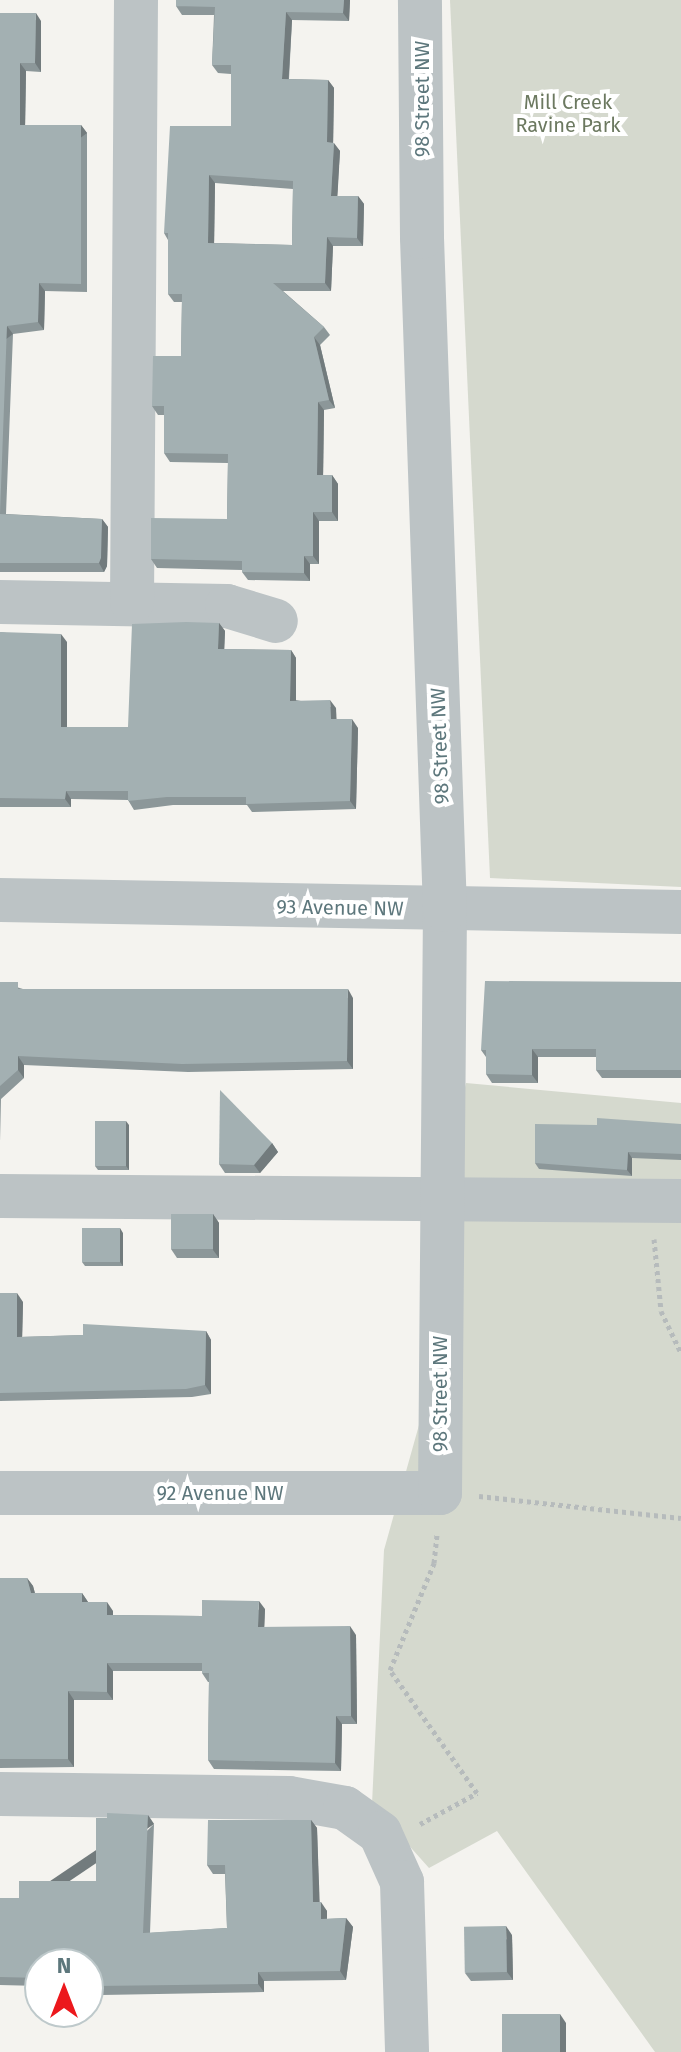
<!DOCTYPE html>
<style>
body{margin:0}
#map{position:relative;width:681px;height:2052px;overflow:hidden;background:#f4f3ef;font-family:"Fira Sans",sans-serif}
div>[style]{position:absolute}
.green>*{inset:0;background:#d5d9ce}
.path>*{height:5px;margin-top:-2.5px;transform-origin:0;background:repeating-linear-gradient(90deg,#b6bbbc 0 4px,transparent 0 8px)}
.minor>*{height:44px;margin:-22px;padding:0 22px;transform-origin:22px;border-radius:22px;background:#bcc3c5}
.wall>*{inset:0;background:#8c9799}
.shaded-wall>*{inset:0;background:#727b7d;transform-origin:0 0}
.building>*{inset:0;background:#a3b0b2;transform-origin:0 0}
span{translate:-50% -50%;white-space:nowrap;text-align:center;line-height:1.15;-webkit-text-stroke:8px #fff;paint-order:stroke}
.street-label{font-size:20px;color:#5d777c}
.park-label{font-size:20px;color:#6c7960}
.north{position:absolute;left:24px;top:1948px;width:80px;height:80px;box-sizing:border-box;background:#fff;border:2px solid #bec9cb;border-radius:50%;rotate:0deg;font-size:22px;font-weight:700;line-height:32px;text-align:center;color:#5d777c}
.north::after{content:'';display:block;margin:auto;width:28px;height:36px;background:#ec181c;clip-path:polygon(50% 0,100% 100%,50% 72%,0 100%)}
</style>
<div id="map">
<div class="green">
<div style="clip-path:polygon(450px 0,681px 0,681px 887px,490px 878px)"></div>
<div style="clip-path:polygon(466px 1083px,681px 1103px,681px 2052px,655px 2052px,497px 1831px,429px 1868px,372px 1804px,384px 1550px,419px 1425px,439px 1198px)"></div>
</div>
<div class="path">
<div style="left:654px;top:1239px;width:72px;rotate:84.4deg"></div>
<div style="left:661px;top:1311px;width:47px;rotate:64.5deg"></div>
<div style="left:479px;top:1496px;width:203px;rotate:6.2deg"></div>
<div style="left:420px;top:1824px;width:65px;rotate:-28.5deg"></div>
<div style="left:477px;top:1793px;width:151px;rotate:-125.3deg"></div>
<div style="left:390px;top:1670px;width:116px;rotate:-67.6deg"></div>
<div style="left:434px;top:1563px;width:31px;rotate:-84deg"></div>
</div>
<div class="minor">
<div style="left:0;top:602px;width:227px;rotate:1deg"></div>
<div style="left:227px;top:606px;width:51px;rotate:17deg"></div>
<div style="left:132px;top:602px;width:602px;rotate:-89.62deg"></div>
<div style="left:0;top:900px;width:681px;rotate:1.01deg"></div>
<div style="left:0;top:1196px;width:681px;rotate:0.42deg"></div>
<div style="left:0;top:1493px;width:440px"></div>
<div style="left:440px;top:1493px;width:583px;rotate:-89.51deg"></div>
<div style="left:445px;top:910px;width:673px;rotate:-91.96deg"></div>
<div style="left:422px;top:237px;width:237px;rotate:-90.5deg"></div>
<div style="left:0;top:1794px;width:289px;rotate:0.8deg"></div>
<div style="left:289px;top:1798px;width:57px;rotate:10.1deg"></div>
<div style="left:345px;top:1808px;width:43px;rotate:35.5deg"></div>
<div style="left:380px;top:1833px;width:54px;rotate:65.8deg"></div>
<div style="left:402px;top:1882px;width:170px;rotate:88.3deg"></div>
</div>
<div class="wall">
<div style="clip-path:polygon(evenodd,350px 0,349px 21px,292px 20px,289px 79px,328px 80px,334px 88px,333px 143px,340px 151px,337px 196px,358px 196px,364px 204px,363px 246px,333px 246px,331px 291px,283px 291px,324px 327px,330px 335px,320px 345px,335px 408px,324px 410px,323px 475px,332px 475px,338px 484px,338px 521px,319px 521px,319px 564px,310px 564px,310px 581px,248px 580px,242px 572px,242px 570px,157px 568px,151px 559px,227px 519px,228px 463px,170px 462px,164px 453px,164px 415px,158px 415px,152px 406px,181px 356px,182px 302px,174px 302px,168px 294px,168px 240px,164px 233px,231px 126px,231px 74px,218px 73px,212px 65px,214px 15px,182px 15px,176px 6px,350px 0,215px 183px,293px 189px,292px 245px,214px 243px,215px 183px)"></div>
<div style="clip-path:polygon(0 13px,41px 21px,41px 72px,26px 71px,25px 125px,81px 125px,87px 133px,87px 292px,45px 291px,44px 330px,13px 334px,6px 514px,102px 519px,108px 527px,107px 566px,104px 572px,0 572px)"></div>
<div style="clip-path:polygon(219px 623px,225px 631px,224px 649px,291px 650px,296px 658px,296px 700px,336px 708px,336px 719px,358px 728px,356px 809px,252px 812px,247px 805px,173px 805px,134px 810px,128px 800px,71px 799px,71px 807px,0 807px,0 632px,67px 642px,67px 727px,128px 727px)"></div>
<div style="clip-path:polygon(0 982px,23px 989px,353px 998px,353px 1069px,188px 1072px,24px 1065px,24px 1078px,1px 1099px,0 1142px)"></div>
<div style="clip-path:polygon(681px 982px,681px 1078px,602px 1078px,596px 1070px,596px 1057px,538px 1057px,538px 1083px,492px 1083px,486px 1074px,486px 1057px,481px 1050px)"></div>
<div style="clip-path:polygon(681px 1124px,681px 1160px,632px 1158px,632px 1176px,539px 1169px,535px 1163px,597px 1125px)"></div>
<div style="clip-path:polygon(129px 1125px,129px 1170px,98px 1170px,95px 1166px)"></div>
<div style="clip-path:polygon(272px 1143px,278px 1152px,260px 1173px,225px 1173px,219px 1164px)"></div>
<div style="clip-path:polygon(213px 1214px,219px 1223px,219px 1258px,177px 1258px,171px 1249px)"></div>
<div style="clip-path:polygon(123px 1233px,123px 1266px,85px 1266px,82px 1262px)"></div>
<div style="clip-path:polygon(0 1293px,23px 1302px,22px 1337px,206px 1331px,211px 1340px,211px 1394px,192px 1397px,0 1401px)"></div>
<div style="clip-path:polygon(0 1578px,27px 1578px,33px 1586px,35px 1593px,82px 1593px,88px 1602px,113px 1611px,113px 1615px,202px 1616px,265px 1609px,264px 1627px,356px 1635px,357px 1724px,342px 1724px,341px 1771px,214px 1769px,208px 1760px,209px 1682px,208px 1682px,202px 1673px,202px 1671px,113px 1671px,113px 1700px,74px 1700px,74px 1767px,0 1768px)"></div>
<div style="clip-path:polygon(311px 1820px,317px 1828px,319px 1902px,327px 1911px,327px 1919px,346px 1918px,353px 1927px,346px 1980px,264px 1981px,264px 1992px,102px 1995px,97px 1988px,88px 1988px,88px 1964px,40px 1964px,40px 1986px,0 1985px,0 1898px,19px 1898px,96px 1881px,154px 1824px,150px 1933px,227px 1928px,225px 1874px,213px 1874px,207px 1865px)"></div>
<div style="clip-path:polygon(512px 1935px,513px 1980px,471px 1981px,465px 1973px)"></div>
</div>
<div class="shaded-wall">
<div style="clip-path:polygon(344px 0,350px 0,349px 21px,343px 13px)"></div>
<div style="clip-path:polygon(286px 12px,292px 20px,288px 88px,282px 79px)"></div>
<div style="clip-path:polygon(36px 13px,41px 21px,41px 72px,35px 63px)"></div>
<div style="clip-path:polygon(20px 63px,26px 71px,25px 133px,20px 125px)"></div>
<div style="clip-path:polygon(328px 80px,334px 88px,333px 151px,327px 142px)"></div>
<div style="left:81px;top:125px;width:10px;height:159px;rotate:53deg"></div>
<div style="clip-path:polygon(334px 143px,340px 151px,337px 204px,331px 196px)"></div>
<div style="clip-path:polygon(209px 175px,215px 183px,214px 251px,208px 243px)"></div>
<div style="clip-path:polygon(358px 196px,364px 204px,363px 246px,357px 238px)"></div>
<div style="clip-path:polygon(327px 237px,333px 246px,331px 291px,325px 283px)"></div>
<div style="clip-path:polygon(39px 283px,45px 291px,44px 330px,38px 322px)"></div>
<div style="left:7px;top:326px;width:10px;height:188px;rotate:53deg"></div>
<div style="clip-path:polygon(314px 337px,320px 345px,335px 408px,329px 400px)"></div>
<div style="clip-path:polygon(318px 402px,324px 410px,323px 484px,317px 475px)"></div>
<div style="clip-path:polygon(332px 475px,338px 484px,338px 521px,332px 512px)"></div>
<div style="clip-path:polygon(313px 512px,319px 521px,319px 564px,313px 556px)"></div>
<div style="clip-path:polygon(102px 519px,108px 527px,107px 566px,104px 572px,99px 563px)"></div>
<div style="clip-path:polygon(304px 556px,310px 564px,310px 581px,304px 573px)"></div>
<div style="clip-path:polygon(219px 623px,225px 631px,224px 657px,218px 649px)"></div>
<div style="clip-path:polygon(61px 634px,67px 642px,67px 736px,61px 727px)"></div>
<div style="clip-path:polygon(291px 650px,296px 658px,296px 709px,290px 701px)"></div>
<div style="clip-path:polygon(330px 700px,336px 708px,337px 728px,331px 719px)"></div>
<div style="clip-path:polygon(352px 719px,358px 728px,356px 809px,350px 801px)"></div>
<div style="clip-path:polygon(66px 791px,71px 799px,71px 807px,65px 799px)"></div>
<div style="clip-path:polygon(348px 989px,353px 998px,353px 1069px,347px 1061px)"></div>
<div style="clip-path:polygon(532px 1049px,538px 1057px,538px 1083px,532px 1075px)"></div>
<div style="clip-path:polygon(18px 1056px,24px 1065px,24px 1078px,18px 1070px)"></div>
<div style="clip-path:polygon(126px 1121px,129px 1125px,129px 1170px,126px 1166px)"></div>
<div style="clip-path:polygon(272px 1143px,278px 1152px,260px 1173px,254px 1165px)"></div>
<div style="clip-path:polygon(628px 1152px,632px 1158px,632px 1176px,627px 1170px)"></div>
<div style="clip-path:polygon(213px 1214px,219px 1223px,219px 1258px,213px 1250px)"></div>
<div style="clip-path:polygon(120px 1228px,123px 1233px,123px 1266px,120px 1262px)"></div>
<div style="clip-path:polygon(17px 1293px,23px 1302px,22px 1345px,17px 1337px)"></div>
<div style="clip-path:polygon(206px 1331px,211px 1340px,211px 1394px,205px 1385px)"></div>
<div style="clip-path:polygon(27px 1578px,33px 1586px,37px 1602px,31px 1593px)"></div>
<div style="clip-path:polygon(82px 1593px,88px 1602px,88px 1611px,82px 1602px)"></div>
<div style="clip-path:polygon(259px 1601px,265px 1609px,264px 1636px,258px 1627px)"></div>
<div style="clip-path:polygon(107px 1602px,113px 1611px,113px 1624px,107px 1615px)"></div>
<div style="clip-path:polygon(350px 1626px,356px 1635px,357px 1724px,351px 1716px)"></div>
<div style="clip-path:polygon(107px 1663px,113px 1671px,113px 1700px,107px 1692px)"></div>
<div style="clip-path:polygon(68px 1691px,74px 1700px,74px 1767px,68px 1759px)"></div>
<div style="clip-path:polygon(336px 1716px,342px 1724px,341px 1771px,335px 1763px)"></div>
<div style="left:148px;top:1815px;width:11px;height:118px;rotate:56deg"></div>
<div style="clip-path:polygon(311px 1820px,317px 1828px,320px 1911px,313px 1902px)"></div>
<div style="clip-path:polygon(321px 1902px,327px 1911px,327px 1928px,321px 1919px)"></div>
<div style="clip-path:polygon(346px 1918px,353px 1927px,346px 1980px,340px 1971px)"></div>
<div style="clip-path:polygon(506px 1926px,512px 1935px,513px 1980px,507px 1972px)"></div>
<div style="clip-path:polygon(258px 1972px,264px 1981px,264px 1992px,258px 1984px)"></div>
<div style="clip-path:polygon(560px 2014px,566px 2023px,566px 2052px,560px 2052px)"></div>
</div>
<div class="building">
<div style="clip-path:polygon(evenodd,176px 0,344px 0,343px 13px,286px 12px,282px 79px,328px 80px,327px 142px,334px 143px,331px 196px,358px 196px,357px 238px,327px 237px,325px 283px,273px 283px,324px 327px,314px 337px,329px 400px,318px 402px,317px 475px,332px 475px,332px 512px,313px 512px,313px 556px,304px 556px,304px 573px,242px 572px,242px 561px,151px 559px,151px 518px,227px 519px,228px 454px,164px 453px,164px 406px,152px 406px,153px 356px,181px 356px,182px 294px,168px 294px,168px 233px,164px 233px,170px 126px,231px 126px,231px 65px,212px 65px,215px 7px,176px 6px,176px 0,209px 175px,293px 181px,292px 245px,208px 243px,209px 175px)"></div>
<div style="clip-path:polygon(0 13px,36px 13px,35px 63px,20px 63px,20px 125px,81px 125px,81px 284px,39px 283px,38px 322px,7px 326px,0 514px,102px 519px,101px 558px,99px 563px,0 563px)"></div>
<div style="clip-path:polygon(186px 622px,219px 623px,218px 649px,291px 650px,290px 701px,330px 700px,331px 719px,352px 719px,350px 801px,246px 804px,246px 797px,167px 797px,128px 801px,128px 791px,66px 791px,65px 799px,0 798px,0 632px,61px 634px,61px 727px,128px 727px,132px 624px)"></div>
<div style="clip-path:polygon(485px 981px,681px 982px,681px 1070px,596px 1070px,596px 1049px,532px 1049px,532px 1075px,486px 1074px,486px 1050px,481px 1050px)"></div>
<div style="clip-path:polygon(0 982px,18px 982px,18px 989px,348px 989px,347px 1061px,182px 1064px,18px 1056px,18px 1070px,0 1086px)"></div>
<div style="clip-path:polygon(220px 1090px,272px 1143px,254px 1165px,219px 1164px)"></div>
<div style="clip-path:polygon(597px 1118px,681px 1124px,681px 1154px,628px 1152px,627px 1170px,535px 1163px,535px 1124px,597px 1125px)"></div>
<div style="left:95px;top:1121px;width:31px;height:45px"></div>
<div style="left:171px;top:1214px;width:42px;height:35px"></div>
<div style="left:120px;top:1228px;width:34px;height:38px;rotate:90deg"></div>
<div style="clip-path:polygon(0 1293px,17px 1293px,17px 1337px,83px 1335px,83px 1324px,206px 1331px,205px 1385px,186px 1389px,0 1393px)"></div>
<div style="clip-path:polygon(0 1578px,27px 1578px,31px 1593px,82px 1593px,82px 1602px,107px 1602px,107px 1615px,202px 1616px,202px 1600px,259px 1601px,258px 1627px,350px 1626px,351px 1716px,336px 1716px,335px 1763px,208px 1760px,209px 1673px,202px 1673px,202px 1663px,107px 1663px,107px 1692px,68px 1691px,68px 1759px,0 1759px)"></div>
<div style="clip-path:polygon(107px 1813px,148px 1815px,143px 1933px,227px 1928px,225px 1865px,207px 1865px,208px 1820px,311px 1820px,313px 1902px,321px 1902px,321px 1919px,346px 1918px,340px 1971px,258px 1972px,258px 1984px,96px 1986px,96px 1979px,88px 1979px,88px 1964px,40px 1964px,40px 1978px,0 1977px,0 1898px,19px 1898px,19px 1881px,96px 1881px,96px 1818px,107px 1818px)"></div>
<div style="left:506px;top:1926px;width:46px;height:42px;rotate:89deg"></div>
<div style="left:560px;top:2014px;width:38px;height:58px;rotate:90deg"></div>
</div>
<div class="street-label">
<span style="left:422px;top:99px;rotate:-90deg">98 Street NW</span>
<span style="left:440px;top:746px;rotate:-92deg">98 Street NW</span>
<span style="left:340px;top:908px;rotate:1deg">93 Avenue NW</span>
<span style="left:440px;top:1394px;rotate:-90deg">98 Street NW</span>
<span style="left:220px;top:1493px">92 Avenue NW</span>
</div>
<div class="park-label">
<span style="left:568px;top:114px">Mill Creek<br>Ravine Park</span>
</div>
<div class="north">N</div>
</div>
